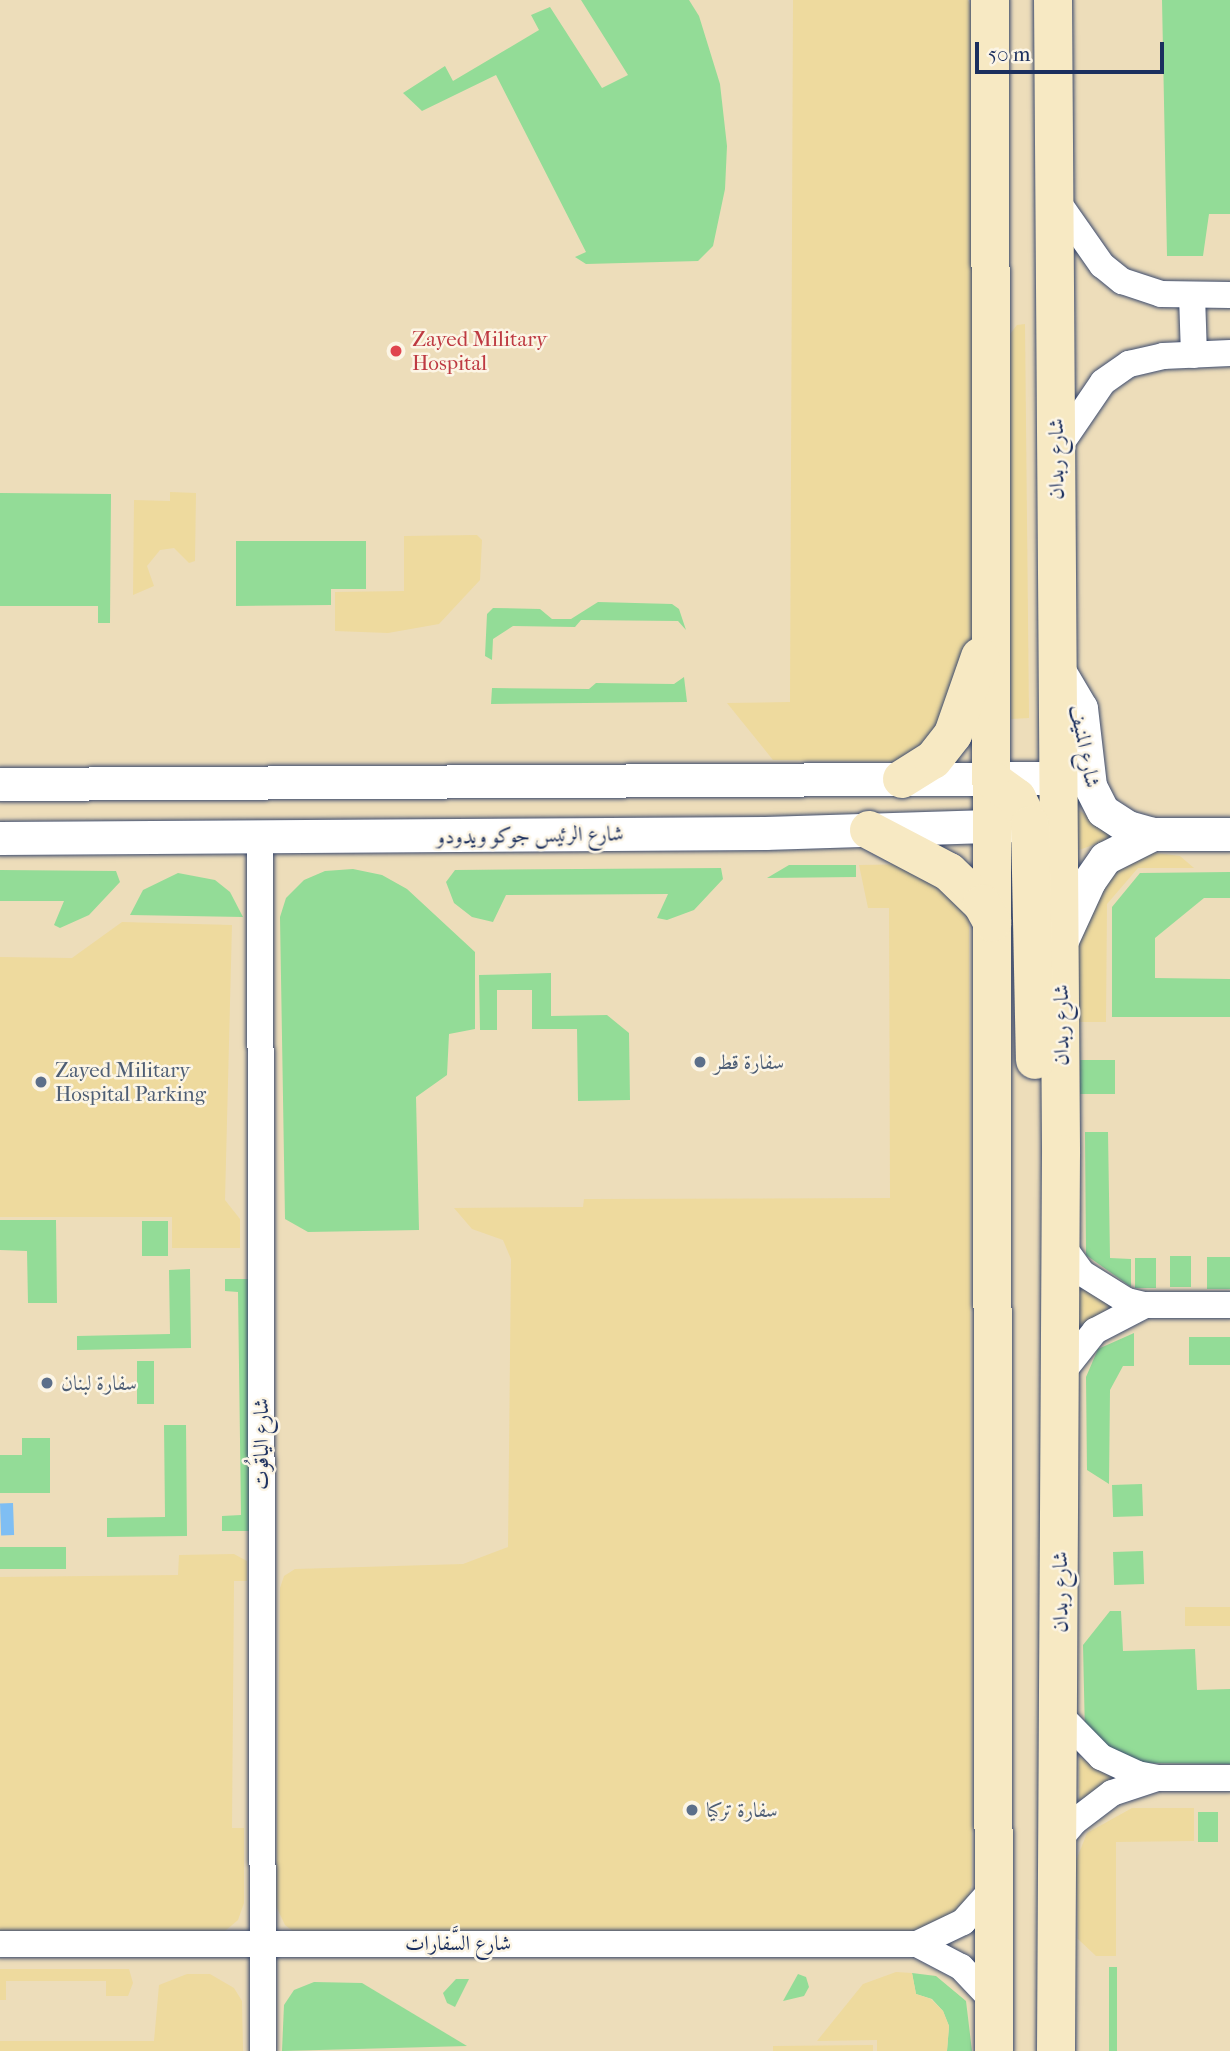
<!DOCTYPE html>
<meta charset="utf-8">
<style>
body{margin:0}
#map{position:relative;width:1230px;height:2051px;overflow:hidden;background:#edddba;font-family:"IM FELL French Canon",Amiri,serif}
div>[style]{position:absolute}
.green>*{inset:0;background:#93dc97;transform-origin:0 0}
.sand>*{inset:0;background:#eeda9e;transform-origin:0 0}
.water>*{inset:0;background:#7fbef3;transform-origin:0 0}
.roads{filter:drop-shadow(0 0 2px #3a496c) drop-shadow(0 0 2px #3a496c)}
.minor>*{height:26px;margin:-13px;padding:0 13px;transform-origin:13px;border-radius:13px;background:#fff}
.tertiary>*{height:33px;margin:-16.5px;padding:0 16.5px;transform-origin:16.5px;border-radius:16.5px;background:#fff}
.secondary>*{height:38px;margin:-19px;padding:0 19px;transform-origin:19px;border-radius:19px;background:#f7e9c3}
.dots>*{width:19px;height:19px;translate:-50% -50%;box-sizing:border-box;border:4px solid #fcf5e5;border-radius:50%}
span{translate:-50% -50%;white-space:nowrap;text-align:center;line-height:1.15;-webkit-text-stroke:5px #fcf5e5;paint-order:stroke}
.health-label{font-size:21px;color:#be3a42}
.left{translate:0 -50%;text-align:left}
.street-label{font-size:21px;color:#1b2f5e}
.service-label{font-size:21px;color:#4e5e75}
.scale{position:absolute;left:975px;top:42px;width:189px;height:32px;box-sizing:border-box;border:4px solid #1b2f5e;border-top:0;padding-left:9px;font-size:21px;line-height:24px;white-space:nowrap;color:#1b2f5e;-webkit-text-stroke:5px #fcf5e5;paint-order:stroke}
</style>
<div id="map">
<div class="green">
<div style="clip-path:polygon(581px 0,689px 0,699px 16px,720px 84px,727px 146px,725px 189px,713px 246px,698px 261px,586px 264px,575px 257px,586px 252px,496px 75px,422px 111px,403px 93px,445px 66px,453px 81px,539px 30px,531px 15px,550px 7px,602px 88px,628px 75px)"></div>
<div style="clip-path:polygon(1162px 0,1230px 0,1230px 214px,1209px 214px,1203px 256px,1167px 256px)"></div>
<div style="clip-path:polygon(0 493px,111px 494px,110px 623px,98px 623px,98px 606px,0 606px)"></div>
<div style="clip-path:polygon(236px 541px,366px 541px,366px 589px,331px 589px,331px 605px,236px 606px)"></div>
<div style="clip-path:polygon(598px 602px,672px 604px,679px 609px,686px 630px,678px 621px,581px 620px,575px 627px,513px 626px,493px 639px,492px 660px,485px 656px,487px 614px,493px 608px,540px 609px,552px 619px,571px 619px)"></div>
<div style="clip-path:polygon(684px 677px,687px 702px,491px 704px,492px 688px,589px 689px,596px 683px,674px 684px)"></div>
<div style="clip-path:polygon(789px 865px,856px 865px,856px 877px,767px 878px)"></div>
<div style="clip-path:polygon(721px 868px,723px 879px,694px 910px,667px 920px,657px 918px,668px 894px,506px 895px,493px 922px,472px 917px,454px 903px,446px 882px,455px 870px)"></div>
<div style="clip-path:polygon(353px 869px,382px 875px,407px 889px,475px 952px,475px 1029px,449px 1034px,447px 1075px,416px 1097px,419px 1230px,308px 1232px,285px 1219px,280px 917px,286px 898px,304px 880px,325px 871px)"></div>
<div style="clip-path:polygon(0 870px,116px 871px,120px 882px,89px 915px,60px 928px,54px 925px,64px 901px,0 901px)"></div>
<div style="clip-path:polygon(1230px 872px,1230px 898px,1204px 898px,1155px 938px,1155px 978px,1230px 979px,1230px 1017px,1112px 1017px,1112px 907px,1140px 873px)"></div>
<div style="clip-path:polygon(178px 873px,215px 880px,230px 892px,243px 917px,130px 915px,143px 890px)"></div>
<div style="clip-path:polygon(551px 973px,551px 1016px,607px 1015px,629px 1033px,630px 1100px,578px 1101px,577px 1029px,532px 1029px,532px 990px,497px 990px,497px 1030px,480px 1030px,479px 975px)"></div>
<div style="left:1080px;top:1060px;width:35px;height:34px"></div>
<div style="clip-path:polygon(1085px 1132px,1108px 1132px,1110px 1258px,1131px 1259px,1131px 1287px,1086px 1255px)"></div>
<div style="clip-path:polygon(0 1220px,56px 1220px,57px 1303px,28px 1303px,27px 1251px,0 1250px)"></div>
<div style="left:142px;top:1221px;width:26px;height:35px"></div>
<div style="left:1170px;top:1256px;width:21px;height:31px"></div>
<div style="left:1207px;top:1257px;width:23px;height:32px"></div>
<div style="left:1135px;top:1258px;width:21px;height:30px"></div>
<div style="clip-path:polygon(190px 1269px,191px 1348px,77px 1350px,77px 1336px,170px 1334px,169px 1270px)"></div>
<div style="clip-path:polygon(225px 1279px,249px 1279px,252px 1531px,222px 1531px,222px 1516px,241px 1515px,238px 1292px,225px 1291px)"></div>
<div style="clip-path:polygon(1134px 1333px,1134px 1366px,1123px 1366px,1110px 1390px,1109px 1484px,1087px 1470px,1086px 1377px,1098px 1349px)"></div>
<div style="left:1189px;top:1337px;width:41px;height:28px"></div>
<div style="left:137px;top:1361px;width:17px;height:43px"></div>
<div style="clip-path:polygon(164px 1425px,186px 1425px,187px 1536px,107px 1537px,107px 1518px,165px 1517px)"></div>
<div style="clip-path:polygon(22px 1438px,50px 1438px,50px 1493px,0 1493px,0 1455px,22px 1455px)"></div>
<div style="left:1142px;top:1484px;width:32px;height:30px;rotate:88deg"></div>
<div style="left:66px;top:1547px;width:22px;height:66px;rotate:90deg"></div>
<div style="left:1143px;top:1551px;width:33px;height:30px;rotate:88deg"></div>
<div style="clip-path:polygon(1110px 1611px,1121px 1611px,1123px 1651px,1195px 1649px,1197px 1690px,1230px 1689px,1230px 1764px,1134px 1763px,1085px 1734px,1083px 1645px)"></div>
<div style="left:1198px;top:1812px;width:20px;height:30px"></div>
<div style="left:1109px;top:1967px;width:8px;height:84px"></div>
<div style="clip-path:polygon(912px 1973px,936px 1976px,966px 2001px,972px 2051px,947px 2051px,949px 2026px,943px 2011px,932px 1999px,916px 1994px)"></div>
<div style="clip-path:polygon(798px 1974px,806px 1977px,809px 1987px,804px 1996px,783px 2001px)"></div>
<div style="clip-path:polygon(456px 1979px,469px 1979px,455px 2007px,447px 2003px,443px 1993px)"></div>
<div style="clip-path:polygon(314px 1982px,362px 1983px,467px 2046px,282px 2051px,284px 2005px,294px 1990px)"></div>
</div>
<div class="sand">
<div style="clip-path:polygon(793px 0,968px 0,974px 15px,984px 693px,927px 762px,773px 760px,727px 703px,790px 702px)"></div>
<div style="clip-path:polygon(1025px 324px,1029px 718px,1011px 719px,1006px 339px,1017px 325px)"></div>
<div style="clip-path:polygon(170px 492px,196px 493px,195px 561px,189px 563px,174px 548px,160px 550px,147px 566px,154px 586px,133px 595px,134px 500px,170px 501px)"></div>
<div style="clip-path:polygon(477px 535px,482px 540px,480px 580px,439px 624px,388px 633px,335px 631px,335px 592px,404px 591px,404px 536px)"></div>
<div style="clip-path:polygon(1078px 810px,1121px 835px,1079px 850px)"></div>
<div style="clip-path:polygon(1140px 851px,1180px 856px,1194px 868px,1138px 868px,1107px 904px,1106px 1022px,1076px 1022px,1077px 896px)"></div>
<div style="clip-path:polygon(917px 864px,969px 912px,972px 1884px,965px 1912px,919px 1935px,299px 1936px,285px 1925px,276px 1906px,280px 1588px,284px 1576px,295px 1569px,463px 1564px,508px 1547px,511px 1259px,503px 1240px,472px 1229px,454px 1208px,583px 1207px,584px 1199px,890px 1198px,889px 908px,868px 908px,859px 865px)"></div>
<div style="clip-path:polygon(122px 922px,232px 925px,225px 1200px,240px 1219px,240px 1248px,172px 1248px,172px 1217px,0 1217px,0 957px,72px 958px)"></div>
<div style="clip-path:polygon(1075px 1284px,1116px 1305px,1077px 1330px)"></div>
<div style="clip-path:polygon(234px 1554px,247px 1561px,247px 1581px,234px 1581px,232px 1828px,244px 1828px,244px 1903px,238px 1920px,225px 1931px,0 1934px,0 1577px,178px 1575px,179px 1555px)"></div>
<div style="left:1230px;top:1607px;width:19px;height:45px;rotate:90deg"></div>
<div style="clip-path:polygon(1079px 1757px,1116px 1779px,1079px 1800px)"></div>
<div style="clip-path:polygon(1132px 1808px,1194px 1808px,1194px 1841px,1116px 1842px,1116px 1956px,1096px 1956px,1078px 1939px,1076px 1861px,1087px 1833px)"></div>
<div style="clip-path:polygon(0 1969px,129px 1969px,133px 1983px,128px 1996px,106px 1996px,106px 1981px,6px 1981px,6px 2000px,0 2000px)"></div>
<div style="clip-path:polygon(896px 1972px,912px 1973px,916px 1994px,931px 1999px,943px 2011px,949px 2026px,947px 2051px,877px 2051px,877px 2040px,817px 2041px,863px 1984px)"></div>
<div style="clip-path:polygon(187px 1974px,210px 1974px,234px 1988px,242px 2001px,243px 2051px,0 2051px,0 2041px,154px 2041px,159px 1985px)"></div>
<div style="clip-path:polygon(873px 2045px,873px 2051px,773px 2051px,773px 2046px)"></div>
</div>
<div class="water">
<div style="left:13px;top:1503px;width:32px;height:13px;rotate:88deg"></div>
</div>
<div class="roads">
<div class="minor">
<div style="left:1055px;top:198px;width:82px;rotate:55deg"></div>
<div style="left:1102px;top:265px;width:26px;rotate:39deg"></div>
<div style="left:1122px;top:281px;width:41px;rotate:18.4deg"></div>
<div style="left:1161px;top:294px;width:69px;rotate:0.8deg"></div>
<div style="left:1192px;top:295px;width:60px;rotate:88.1deg"></div>
<div style="left:1056px;top:451px;width:83px;rotate:-55.7deg"></div>
<div style="left:1103px;top:382px;width:32px;rotate:-35deg"></div>
<div style="left:1129px;top:364px;width:35px;rotate:-13deg"></div>
<div style="left:1163px;top:356px;width:67px;rotate:-2.6deg"></div>
<div style="left:260px;top:837px;width:1214px;rotate:89.86deg"></div>
<div style="left:1061px;top:1244px;width:36px;rotate:54deg"></div>
<div style="left:1082px;top:1273px;width:53px;rotate:31.9deg"></div>
<div style="left:1127px;top:1301px;width:18px;rotate:13deg"></div>
<div style="left:1145px;top:1305px;width:85px"></div>
<div style="left:1061px;top:1374px;width:55px;rotate:-51.7deg"></div>
<div style="left:1095px;top:1331px;width:56px;rotate:-27.5deg"></div>
<div style="left:1059px;top:1714px;width:60px;rotate:45.7deg"></div>
<div style="left:1101px;top:1757px;width:40px;rotate:25deg"></div>
<div style="left:1137px;top:1774px;width:20px;rotate:11deg"></div>
<div style="left:1157px;top:1778px;width:73px"></div>
<div style="left:1059px;top:1840px;width:23px;rotate:-50deg"></div>
<div style="left:1074px;top:1822px;width:48px;rotate:-37.3deg"></div>
<div style="left:1112px;top:1793px;width:47px;rotate:-18.4deg"></div>
<div style="left:0;top:1944px;width:917px"></div>
<div style="left:917px;top:1944px;width:50px;rotate:27.6deg"></div>
<div style="left:961px;top:1967px;width:51px;rotate:46.6deg"></div>
<div style="left:917px;top:1944px;width:51px;rotate:-25.6deg"></div>
<div style="left:963px;top:1922px;width:51px;rotate:-48.2deg"></div>
</div>
<div class="tertiary">
<div style="left:1058px;top:669px;width:45px;rotate:59.5deg"></div>
<div style="left:1081px;top:708px;width:79px;rotate:83.4deg"></div>
<div style="left:1090px;top:786px;width:28px;rotate:63deg"></div>
<div style="left:1103px;top:811px;width:30px;rotate:33deg"></div>
<div style="left:1128px;top:827px;width:26px;rotate:16deg"></div>
<div style="left:1153px;top:834px;width:77px"></div>
<div style="left:0;top:784px;width:1059px;rotate:-0.32deg"></div>
<div style="left:0;top:838px;width:765px;rotate:-0.37deg"></div>
<div style="left:765px;top:833px;width:251px;rotate:-1.8deg"></div>
<div style="left:1061px;top:942px;width:67px;rotate:-65.3deg"></div>
<div style="left:1089px;top:881px;width:28px;rotate:-55deg"></div>
<div style="left:1105px;top:858px;width:54px;rotate:-26.6deg"></div>
</div>
<div class="secondary">
<div style="left:990px;top:0;width:2051px;rotate:89.89deg"></div>
<div style="left:1053px;top:0;width:1154px;rotate:89.6deg"></div>
<div style="left:1061px;top:1154px;width:897px;rotate:90.32deg"></div>
<div style="left:902px;top:779px;width:36px;rotate:-32deg"></div>
<div style="left:933px;top:760px;width:33px;rotate:-52deg"></div>
<div style="left:953px;top:734px;width:82px;rotate:-70.7deg"></div>
<div style="left:991px;top:779px;width:32px;rotate:36deg"></div>
<div style="left:1017px;top:798px;width:30px;rotate:64deg"></div>
<div style="left:1030px;top:825px;width:235px;rotate:88.8deg"></div>
<div style="left:869px;top:830px;width:90px;rotate:27.7deg"></div>
<div style="left:949px;top:872px;width:46px;rotate:44.1deg"></div>
<div style="left:982px;top:904px;width:21px;rotate:61deg"></div>
</div>
</div>
<div class="dots">
<div style="left:396px;top:351px;background:#e0444e"></div>
<div style="left:700px;top:1062px;background:#5c6f8a"></div>
<div style="left:41px;top:1082px;background:#5c6f8a"></div>
<div style="left:47px;top:1383px;background:#5c6f8a"></div>
<div style="left:692px;top:1810px;background:#5c6f8a"></div>
</div>
<div class="health-label">
<span class="left" style="left:412px;top:351px">Zayed Military<br>Hospital</span>
</div>
<div class="street-label">
<span style="left:1056px;top:459px;rotate:-90deg">شارع ربدان</span>
<span style="left:1085px;top:746px;rotate:79deg">شارع المنيف</span>
<span style="left:530px;top:835px;rotate:-1deg">شارع الرئيس جوكو ويدودو</span>
<span style="left:1061px;top:1025px;rotate:-90deg">شارع ربدان</span>
<span style="left:261px;top:1444px;rotate:-90deg">شارع الياقُوت</span>
<span style="left:1060px;top:1592px;rotate:-90deg">شارع ربدان</span>
<span style="left:458px;top:1943px">شارع السَّفارات</span>
</div>
<div class="service-label">
<span class="left" style="left:714px;top:1062px">سفارة قطر</span>
<span class="left" style="left:55px;top:1082px">Zayed Military<br>Hospital Parking</span>
<span class="left" style="left:61px;top:1383px">سفارة لبنان</span>
<span class="left" style="left:706px;top:1810px">سفارة تركيا</span>
</div>
<div class="scale">50 m</div>
</div>
